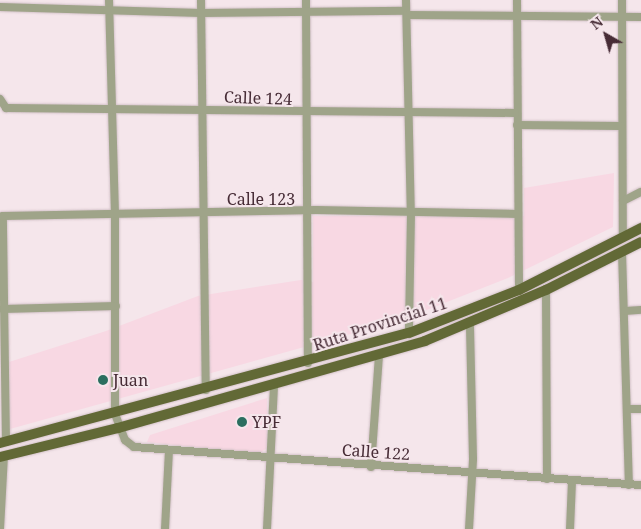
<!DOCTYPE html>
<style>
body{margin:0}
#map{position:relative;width:641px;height:529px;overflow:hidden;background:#f5e6eb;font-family:"Noto Serif",serif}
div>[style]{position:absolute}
.built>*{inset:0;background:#f8d8e3}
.roads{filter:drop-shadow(0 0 1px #d2c1c7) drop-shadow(0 0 1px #d2c1c7)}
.minor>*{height:8px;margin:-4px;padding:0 4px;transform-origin:4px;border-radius:4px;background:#9fa489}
.major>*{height:10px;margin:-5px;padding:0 5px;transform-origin:5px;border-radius:5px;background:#626936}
.dots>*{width:14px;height:14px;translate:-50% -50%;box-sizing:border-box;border:2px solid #f5e6eb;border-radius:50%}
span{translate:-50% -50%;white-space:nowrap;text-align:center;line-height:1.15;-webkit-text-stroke:4px #f5e6eb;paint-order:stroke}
.street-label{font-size:16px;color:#472c36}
.poi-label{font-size:16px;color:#472c36}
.left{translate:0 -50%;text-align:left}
.north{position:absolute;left:581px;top:10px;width:50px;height:50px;-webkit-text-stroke:4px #f5e6eb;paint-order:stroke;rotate:322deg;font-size:14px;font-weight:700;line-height:20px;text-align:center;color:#472c36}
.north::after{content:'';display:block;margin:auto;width:18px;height:22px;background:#472c36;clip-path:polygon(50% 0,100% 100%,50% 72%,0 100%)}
</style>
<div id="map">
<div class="built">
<div style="clip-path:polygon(614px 173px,613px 227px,508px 278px,401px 320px,10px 429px,9px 362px,106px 331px,198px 296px,301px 280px,313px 282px,313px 216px,524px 216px,524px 188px)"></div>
<div style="clip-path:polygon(267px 398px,267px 448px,259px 454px,147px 442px,150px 435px)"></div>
</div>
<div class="roads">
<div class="minor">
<div style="left:109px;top:0;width:216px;rotate:88.4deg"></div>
<div style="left:115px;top:216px;width:198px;rotate:90deg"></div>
<div style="left:115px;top:414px;width:28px;rotate:69deg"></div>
<div style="left:125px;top:440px;width:11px;rotate:38deg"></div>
<div style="left:134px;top:447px;width:508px;rotate:4.29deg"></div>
<div style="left:201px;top:0;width:390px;rotate:89.3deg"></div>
<div style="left:306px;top:0;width:363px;rotate:89.7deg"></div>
<div style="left:406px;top:0;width:213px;rotate:88.7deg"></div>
<div style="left:411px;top:213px;width:120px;rotate:91deg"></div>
<div style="left:517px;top:0;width:290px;rotate:89.6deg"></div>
<div style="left:622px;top:0;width:237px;rotate:89.8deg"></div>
<div style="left:0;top:7px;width:201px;rotate:1.7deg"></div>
<div style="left:201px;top:13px;width:205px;rotate:-0.6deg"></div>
<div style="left:407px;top:15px;width:234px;rotate:0.5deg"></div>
<div style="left:0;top:99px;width:11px;rotate:56deg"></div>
<div style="left:6px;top:108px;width:509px;rotate:0.56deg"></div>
<div style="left:517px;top:125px;width:104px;rotate:0.6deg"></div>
<div style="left:623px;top:201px;width:20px;rotate:-27deg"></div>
<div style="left:622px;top:252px;width:233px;rotate:88.3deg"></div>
<div style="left:546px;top:290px;width:189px;rotate:89.7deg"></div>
<div style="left:3px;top:309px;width:113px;rotate:-1.5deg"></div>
<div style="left:625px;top:311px;width:16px;rotate:-4deg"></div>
<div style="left:627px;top:409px;width:14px"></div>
<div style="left:6px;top:442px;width:226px;rotate:-90.8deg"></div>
<div style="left:3px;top:216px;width:313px;rotate:-1.1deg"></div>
<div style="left:316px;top:210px;width:202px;rotate:1.1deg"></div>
<div style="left:371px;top:467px;width:111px;rotate:-85.9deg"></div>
<div style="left:0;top:529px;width:73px;rotate:-86.9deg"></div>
<div style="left:165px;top:529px;width:79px;rotate:-87.1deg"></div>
<div style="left:267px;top:529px;width:144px;rotate:-87.2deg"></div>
<div style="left:469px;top:529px;width:70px;rotate:-86.7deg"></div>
<div style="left:473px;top:459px;width:135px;rotate:-91.3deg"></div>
<div style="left:570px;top:529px;width:47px;rotate:-87.6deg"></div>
</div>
<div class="major">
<div style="left:0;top:443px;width:424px;rotate:-15.1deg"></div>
<div style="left:409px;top:333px;width:118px;rotate:-21.4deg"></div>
<div style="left:519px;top:290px;width:137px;rotate:-26.9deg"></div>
<div style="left:0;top:457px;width:122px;rotate:-13.8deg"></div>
<div style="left:118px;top:428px;width:319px;rotate:-15.8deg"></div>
<div style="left:425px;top:341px;width:131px;rotate:-22.9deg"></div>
<div style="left:546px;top:290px;width:106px;rotate:-26.8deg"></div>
</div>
</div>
<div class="dots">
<div style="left:103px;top:380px;background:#2b6e5f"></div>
<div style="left:242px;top:422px;background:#2b6e5f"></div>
</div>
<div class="street-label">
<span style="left:258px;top:98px;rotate:2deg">Calle 124</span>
<span style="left:261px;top:199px">Calle 123</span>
<span style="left:380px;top:324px;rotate:-18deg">Ruta Provincial 11</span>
<span style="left:376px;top:452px;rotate:4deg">Calle 122</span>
</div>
<div class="poi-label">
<span class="left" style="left:113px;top:380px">Juan</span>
<span class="left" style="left:252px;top:422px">YPF</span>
</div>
<div class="north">N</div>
</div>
